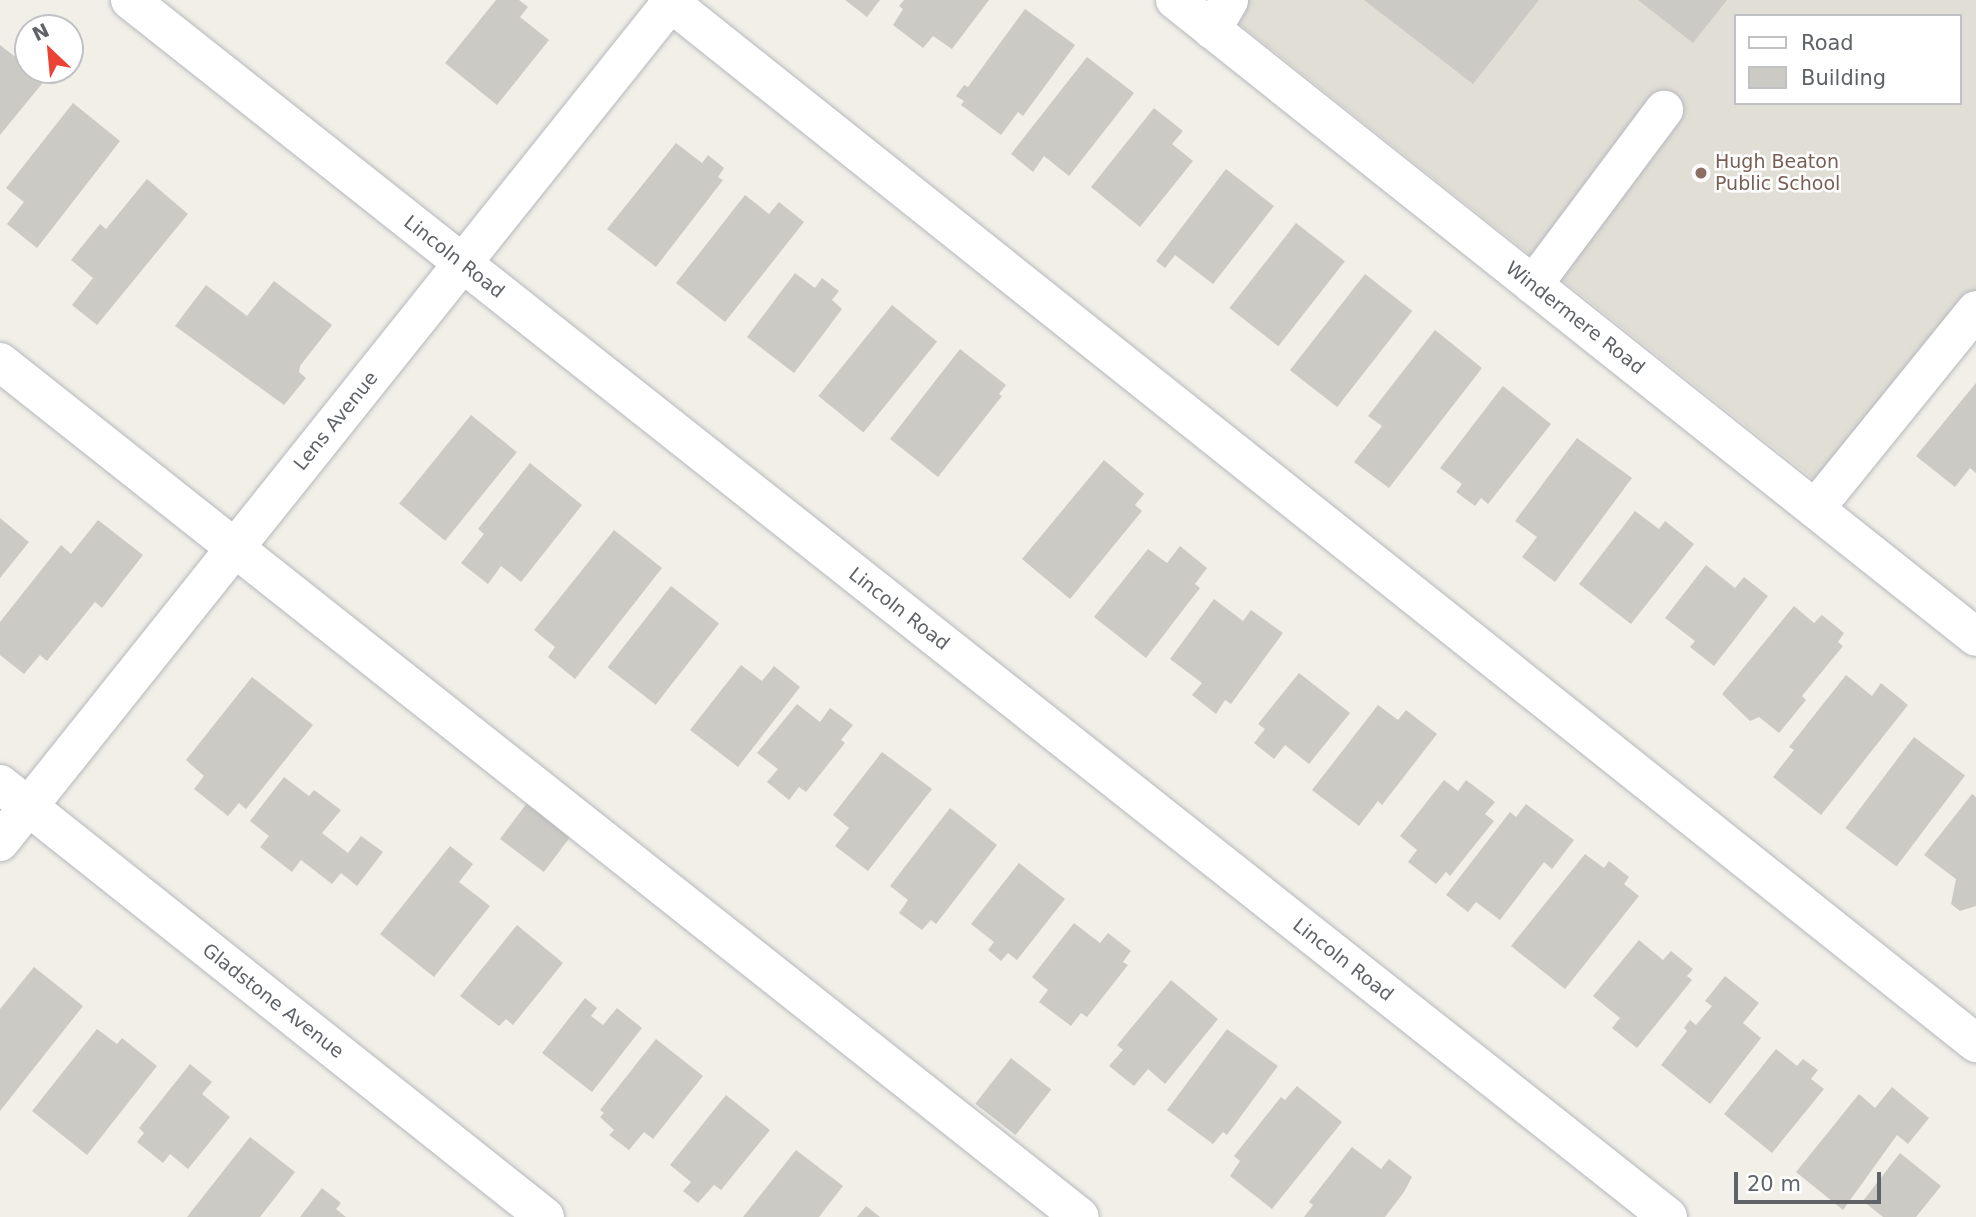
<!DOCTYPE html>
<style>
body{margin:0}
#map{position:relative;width:1976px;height:1217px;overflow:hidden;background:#f1efe8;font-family:"DejaVu Sans",sans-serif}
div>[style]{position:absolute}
.education>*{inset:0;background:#e1ded6}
.building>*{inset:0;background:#cccac5;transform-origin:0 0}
.roads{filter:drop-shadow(0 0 2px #b5b8bc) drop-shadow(0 0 2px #b5b8bc)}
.minor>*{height:38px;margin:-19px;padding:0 19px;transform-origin:19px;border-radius:19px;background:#fff}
.dots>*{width:19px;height:19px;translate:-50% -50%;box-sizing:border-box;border:4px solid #fff;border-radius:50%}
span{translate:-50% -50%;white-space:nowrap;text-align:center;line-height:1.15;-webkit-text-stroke:5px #fff;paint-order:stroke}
.education-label{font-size:19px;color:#785e54}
.left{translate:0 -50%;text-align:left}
.street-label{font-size:19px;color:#5f6368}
.legend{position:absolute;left:1734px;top:14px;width:228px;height:91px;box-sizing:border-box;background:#fff;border:2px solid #bfc1c3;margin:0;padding:9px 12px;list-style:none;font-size:21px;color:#5f6368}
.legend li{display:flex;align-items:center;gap:14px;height:35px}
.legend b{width:35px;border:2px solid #bfc1c3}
.north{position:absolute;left:14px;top:14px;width:70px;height:70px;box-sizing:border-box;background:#fff;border:2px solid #bfc1c3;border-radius:50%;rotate:334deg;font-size:19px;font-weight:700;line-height:28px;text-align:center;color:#5f6368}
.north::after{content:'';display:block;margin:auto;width:24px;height:32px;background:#ea4335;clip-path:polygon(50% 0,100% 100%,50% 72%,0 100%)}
.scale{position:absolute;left:1734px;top:1172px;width:147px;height:32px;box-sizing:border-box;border:4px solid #5f6368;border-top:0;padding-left:9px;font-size:21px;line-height:24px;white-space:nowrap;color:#5f6368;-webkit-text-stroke:5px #fff;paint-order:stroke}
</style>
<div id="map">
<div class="education">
<div style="clip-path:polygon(evenodd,1209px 0,1976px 0,1976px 291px,1821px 485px,1209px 0,1736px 16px,1960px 16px,1960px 103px,1736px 103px,1736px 16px)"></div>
</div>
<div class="building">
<div style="clip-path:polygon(496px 0,519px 0,528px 7px,520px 17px,549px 40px,497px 105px,445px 63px)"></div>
<div style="clip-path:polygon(845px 0,880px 0,867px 17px)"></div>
<div style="clip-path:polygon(904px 0,989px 0,952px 49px,933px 36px,923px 48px,893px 25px,903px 9px,899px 6px)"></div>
<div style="clip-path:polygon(1364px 0,1539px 0,1473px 84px)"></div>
<div style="clip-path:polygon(1638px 0,1727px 0,1693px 43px)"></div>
<div style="clip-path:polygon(1025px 9px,1075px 45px,1023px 116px,1018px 112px,1001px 135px,961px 105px,964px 101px,956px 96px,964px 85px,968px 87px)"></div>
<div style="clip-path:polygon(0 45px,45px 80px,0 135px)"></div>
<div style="clip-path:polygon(1087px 57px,1134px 93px,1069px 176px,1044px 156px,1033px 172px,1011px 154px)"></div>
<div style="clip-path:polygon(73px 103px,120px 141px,37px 248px,7px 224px,24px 202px,6px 188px)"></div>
<div style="clip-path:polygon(1154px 108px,1183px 131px,1172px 144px,1193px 161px,1140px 227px,1091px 187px)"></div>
<div style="clip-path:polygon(676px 143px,702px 163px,708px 155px,724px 168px,718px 177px,723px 180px,656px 267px,607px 229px)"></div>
<div style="clip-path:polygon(1226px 169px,1274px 206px,1213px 284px,1175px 255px,1165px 268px,1156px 261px)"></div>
<div style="clip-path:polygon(147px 179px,188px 214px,97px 325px,72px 305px,93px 278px,71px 260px,100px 224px,106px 229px)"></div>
<div style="clip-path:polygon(745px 195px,769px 214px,779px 202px,804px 222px,725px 322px,676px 283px)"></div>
<div style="left:1296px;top:223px;width:62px;height:108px;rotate:38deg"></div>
<div style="clip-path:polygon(795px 273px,815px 288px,822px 278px,839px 291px,832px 300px,842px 309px,794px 373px,747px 337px)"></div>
<div style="left:1365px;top:274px;width:60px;height:122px;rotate:38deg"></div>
<div style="clip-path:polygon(274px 281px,332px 325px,300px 366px,299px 372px,306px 378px,284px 405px,175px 326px,206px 285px,247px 316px)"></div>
<div style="left:892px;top:305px;width:58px;height:117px;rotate:39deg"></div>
<div style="clip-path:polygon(1435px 330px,1482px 368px,1389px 488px,1354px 462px,1382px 426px,1368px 416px)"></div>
<div style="clip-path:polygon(960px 349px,1006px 385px,999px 394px,1002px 396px,938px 477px,890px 439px)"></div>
<div style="clip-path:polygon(1976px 383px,1976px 473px,1970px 468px,1955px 487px,1916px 456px)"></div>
<div style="clip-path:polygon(1503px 386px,1551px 424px,1488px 504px,1481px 498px,1475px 506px,1456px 492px,1462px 484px,1440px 468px)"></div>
<div style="left:471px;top:415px;width:59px;height:114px;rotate:39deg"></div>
<div style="clip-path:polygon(1577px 438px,1632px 478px,1555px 582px,1522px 557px,1537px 537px,1515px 521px)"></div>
<div style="clip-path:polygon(1104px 460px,1144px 494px,1135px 505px,1142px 511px,1070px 599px,1022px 559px)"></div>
<div style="clip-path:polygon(530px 463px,582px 505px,521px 582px,501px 566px,488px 584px,461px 563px,484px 534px,478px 529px)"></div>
<div style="clip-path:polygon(1635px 511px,1659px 529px,1665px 521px,1694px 544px,1631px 624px,1579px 584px)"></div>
<div style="clip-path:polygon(0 518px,29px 542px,0 578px)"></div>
<div style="clip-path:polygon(98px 520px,143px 555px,102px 608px,95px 602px,47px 661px,40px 655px,24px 674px,0 655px,0 622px,61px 545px,71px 554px)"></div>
<div style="clip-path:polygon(614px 530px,662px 568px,575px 679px,548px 657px,555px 647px,534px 630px)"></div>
<div style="clip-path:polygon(1180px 546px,1207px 568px,1195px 584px,1200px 588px,1146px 658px,1094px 617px,1148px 549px,1167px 563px)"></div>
<div style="clip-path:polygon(1706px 565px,1735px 588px,1744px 577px,1768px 596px,1714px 666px,1690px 647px,1695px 641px,1665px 618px)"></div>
<div style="left:671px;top:586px;width:61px;height:103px;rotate:38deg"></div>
<div style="clip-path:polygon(1214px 599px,1243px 621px,1251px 610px,1283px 633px,1231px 704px,1225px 700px,1216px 714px,1192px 695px,1202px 683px,1170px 659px)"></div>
<div style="clip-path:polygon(1794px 606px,1814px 623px,1822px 615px,1844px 633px,1838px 642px,1843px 646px,1802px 696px,1806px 700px,1779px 733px,1759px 717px,1750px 721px,1722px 694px)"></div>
<div style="clip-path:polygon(741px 665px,762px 681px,774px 666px,800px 687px,738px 767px,690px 730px)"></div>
<div style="clip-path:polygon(1299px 673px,1350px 713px,1309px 764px,1285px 745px,1274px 759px,1254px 743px,1265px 729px,1258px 724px)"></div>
<div style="clip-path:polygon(1846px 675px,1872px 696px,1881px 683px,1908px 705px,1821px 815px,1773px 777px,1794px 750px,1789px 747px)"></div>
<div style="clip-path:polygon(252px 677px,313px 725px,246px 809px,239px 803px,228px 816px,194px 789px,204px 776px,186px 760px)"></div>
<div style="clip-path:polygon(797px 704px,820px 722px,830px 708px,853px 725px,841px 740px,845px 743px,806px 792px,799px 787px,789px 800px,767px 782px,778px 769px,757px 753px)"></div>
<div style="clip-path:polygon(1378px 705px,1398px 720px,1406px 710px,1437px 734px,1382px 805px,1378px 801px,1359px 826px,1312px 790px)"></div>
<div style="left:1914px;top:737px;width:64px;height:114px;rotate:37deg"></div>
<div style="clip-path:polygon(882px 752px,932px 789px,868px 871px,835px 846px,849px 828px,833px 815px)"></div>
<div style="clip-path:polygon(284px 777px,309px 796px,314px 790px,341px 810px,322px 833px,348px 853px,361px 836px,383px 852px,357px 886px,341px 873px,332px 884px,301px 860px,292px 872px,260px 847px,269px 836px,250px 821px)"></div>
<div style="clip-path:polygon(1444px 780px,1458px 791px,1466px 780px,1495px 802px,1485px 814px,1494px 821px,1450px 876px,1446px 872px,1436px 884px,1408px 862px,1417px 850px,1400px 836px)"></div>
<div style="clip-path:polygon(1972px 794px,1976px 797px,1976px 906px,1960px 911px,1951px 904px,1956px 879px,1924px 855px)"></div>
<div style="left:530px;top:799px;width:55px;height:50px;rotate:37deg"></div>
<div style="clip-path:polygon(1526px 804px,1574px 840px,1552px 869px,1544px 862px,1500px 920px,1476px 902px,1468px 912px,1446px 895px,1510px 812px,1516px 817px)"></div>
<div style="clip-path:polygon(950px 808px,997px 845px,936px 924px,931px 920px,922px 930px,899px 913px,908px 900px,890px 886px)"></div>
<div style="clip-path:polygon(450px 846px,473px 864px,459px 882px,490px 906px,434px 977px,380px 934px)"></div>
<div style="clip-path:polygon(1585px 854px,1604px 868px,1609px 861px,1629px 877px,1624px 884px,1639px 896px,1565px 989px,1511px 946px)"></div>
<div style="clip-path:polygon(1019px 863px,1065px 899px,1017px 960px,1008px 953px,1001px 961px,988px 950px,994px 942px,971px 924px)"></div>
<div style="clip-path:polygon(1074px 923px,1100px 943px,1108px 933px,1131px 951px,1123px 962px,1128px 965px,1087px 1017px,1081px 1013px,1071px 1026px,1039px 1002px,1048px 990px,1032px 977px)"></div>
<div style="clip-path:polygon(517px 925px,563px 963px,513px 1025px,506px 1019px,499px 1026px,460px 996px)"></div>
<div style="clip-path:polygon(1639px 940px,1663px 960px,1671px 951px,1693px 969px,1687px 976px,1692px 980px,1637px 1048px,1612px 1028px,1620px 1018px,1593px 996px)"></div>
<div style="clip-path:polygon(34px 967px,83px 1006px,0 1111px,0 1009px)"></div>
<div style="clip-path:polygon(1725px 976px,1759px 1003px,1743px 1023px,1761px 1038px,1710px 1104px,1661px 1065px,1687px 1031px,1684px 1028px,1690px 1020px,1696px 1025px,1712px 1006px,1705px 1001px)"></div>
<div style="clip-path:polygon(1171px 980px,1218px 1019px,1165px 1084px,1148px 1069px,1134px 1086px,1109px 1066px,1123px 1050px,1117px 1045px)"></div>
<div style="clip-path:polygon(585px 998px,597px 1008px,591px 1016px,603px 1025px,617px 1008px,642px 1028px,592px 1092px,542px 1053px)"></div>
<div style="clip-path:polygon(97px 1029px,117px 1044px,122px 1038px,157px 1066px,87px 1155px,32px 1111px)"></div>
<div style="clip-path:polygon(1227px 1029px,1278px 1066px,1227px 1135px,1223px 1132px,1213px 1144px,1167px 1110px)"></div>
<div style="clip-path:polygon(656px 1039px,703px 1076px,653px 1139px,644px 1132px,629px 1150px,609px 1135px,614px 1130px,600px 1117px,604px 1113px,600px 1110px)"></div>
<div style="clip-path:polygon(1776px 1049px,1797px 1066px,1803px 1059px,1818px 1070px,1811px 1079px,1824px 1089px,1772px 1153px,1724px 1114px)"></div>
<div style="left:1011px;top:1058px;width:51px;height:58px;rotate:38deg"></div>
<div style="clip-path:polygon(190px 1064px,212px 1082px,202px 1094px,230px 1117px,188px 1169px,170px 1154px,163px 1163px,137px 1142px,144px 1133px,139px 1128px)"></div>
<div style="clip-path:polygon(1297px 1086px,1342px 1122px,1272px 1209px,1230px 1176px,1240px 1161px,1234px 1156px,1281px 1097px,1285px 1100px)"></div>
<div style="clip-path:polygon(1892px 1087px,1929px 1118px,1908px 1144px,1897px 1135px,1843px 1210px,1796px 1172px,1859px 1094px,1875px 1108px)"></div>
<div style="clip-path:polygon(726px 1095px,770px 1130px,721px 1190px,714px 1185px,698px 1203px,683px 1191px,691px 1182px,670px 1165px)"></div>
<div style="clip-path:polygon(250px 1137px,295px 1172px,260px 1217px,187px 1217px)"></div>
<div style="clip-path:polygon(1352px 1147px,1381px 1169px,1389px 1159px,1412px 1177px,1404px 1192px,1385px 1217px,1304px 1217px,1313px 1205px,1309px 1202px)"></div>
<div style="clip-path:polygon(796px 1150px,843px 1186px,819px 1217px,743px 1217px)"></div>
<div style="clip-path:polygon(1900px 1153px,1941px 1186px,1916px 1217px,1883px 1217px,1863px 1201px)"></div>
<div style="clip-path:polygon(322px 1188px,341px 1203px,336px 1209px,346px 1217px,300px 1217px)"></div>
<div style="clip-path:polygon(866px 1206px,880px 1217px,857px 1217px)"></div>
</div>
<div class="roads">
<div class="minor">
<div style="left:130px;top:0;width:1961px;rotate:38.35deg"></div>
<div style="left:667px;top:0;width:1674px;rotate:38.55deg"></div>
<div style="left:1175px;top:0;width:1023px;rotate:38.49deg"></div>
<div style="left:1212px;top:30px;width:34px;rotate:-60deg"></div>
<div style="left:1533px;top:285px;width:219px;rotate:-53.2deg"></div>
<div style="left:0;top:362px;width:1377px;rotate:38.37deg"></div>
<div style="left:1815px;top:509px;width:256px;rotate:-51deg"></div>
<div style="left:0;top:784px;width:696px;rotate:38.47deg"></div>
<div style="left:0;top:842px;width:1078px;rotate:-51.37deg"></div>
</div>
</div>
<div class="dots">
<div style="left:1701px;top:173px;background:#8d6e63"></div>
</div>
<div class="education-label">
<span class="left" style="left:1715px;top:173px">Hugh Beaton<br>Public School</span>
</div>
<div class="street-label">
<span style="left:454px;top:257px;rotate:38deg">Lincoln Road</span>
<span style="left:1575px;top:318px;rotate:38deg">Windermere Road</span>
<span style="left:336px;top:421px;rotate:-51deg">Lens Avenue</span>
<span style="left:899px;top:609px;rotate:38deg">Lincoln Road</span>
<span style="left:1343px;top:960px;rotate:38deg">Lincoln Road</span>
<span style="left:273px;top:1001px;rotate:38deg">Gladstone Avenue</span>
</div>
<ul class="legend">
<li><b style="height:9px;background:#fff"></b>Road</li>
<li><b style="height:19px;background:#cccac5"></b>Building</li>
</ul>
<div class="north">N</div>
<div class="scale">20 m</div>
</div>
